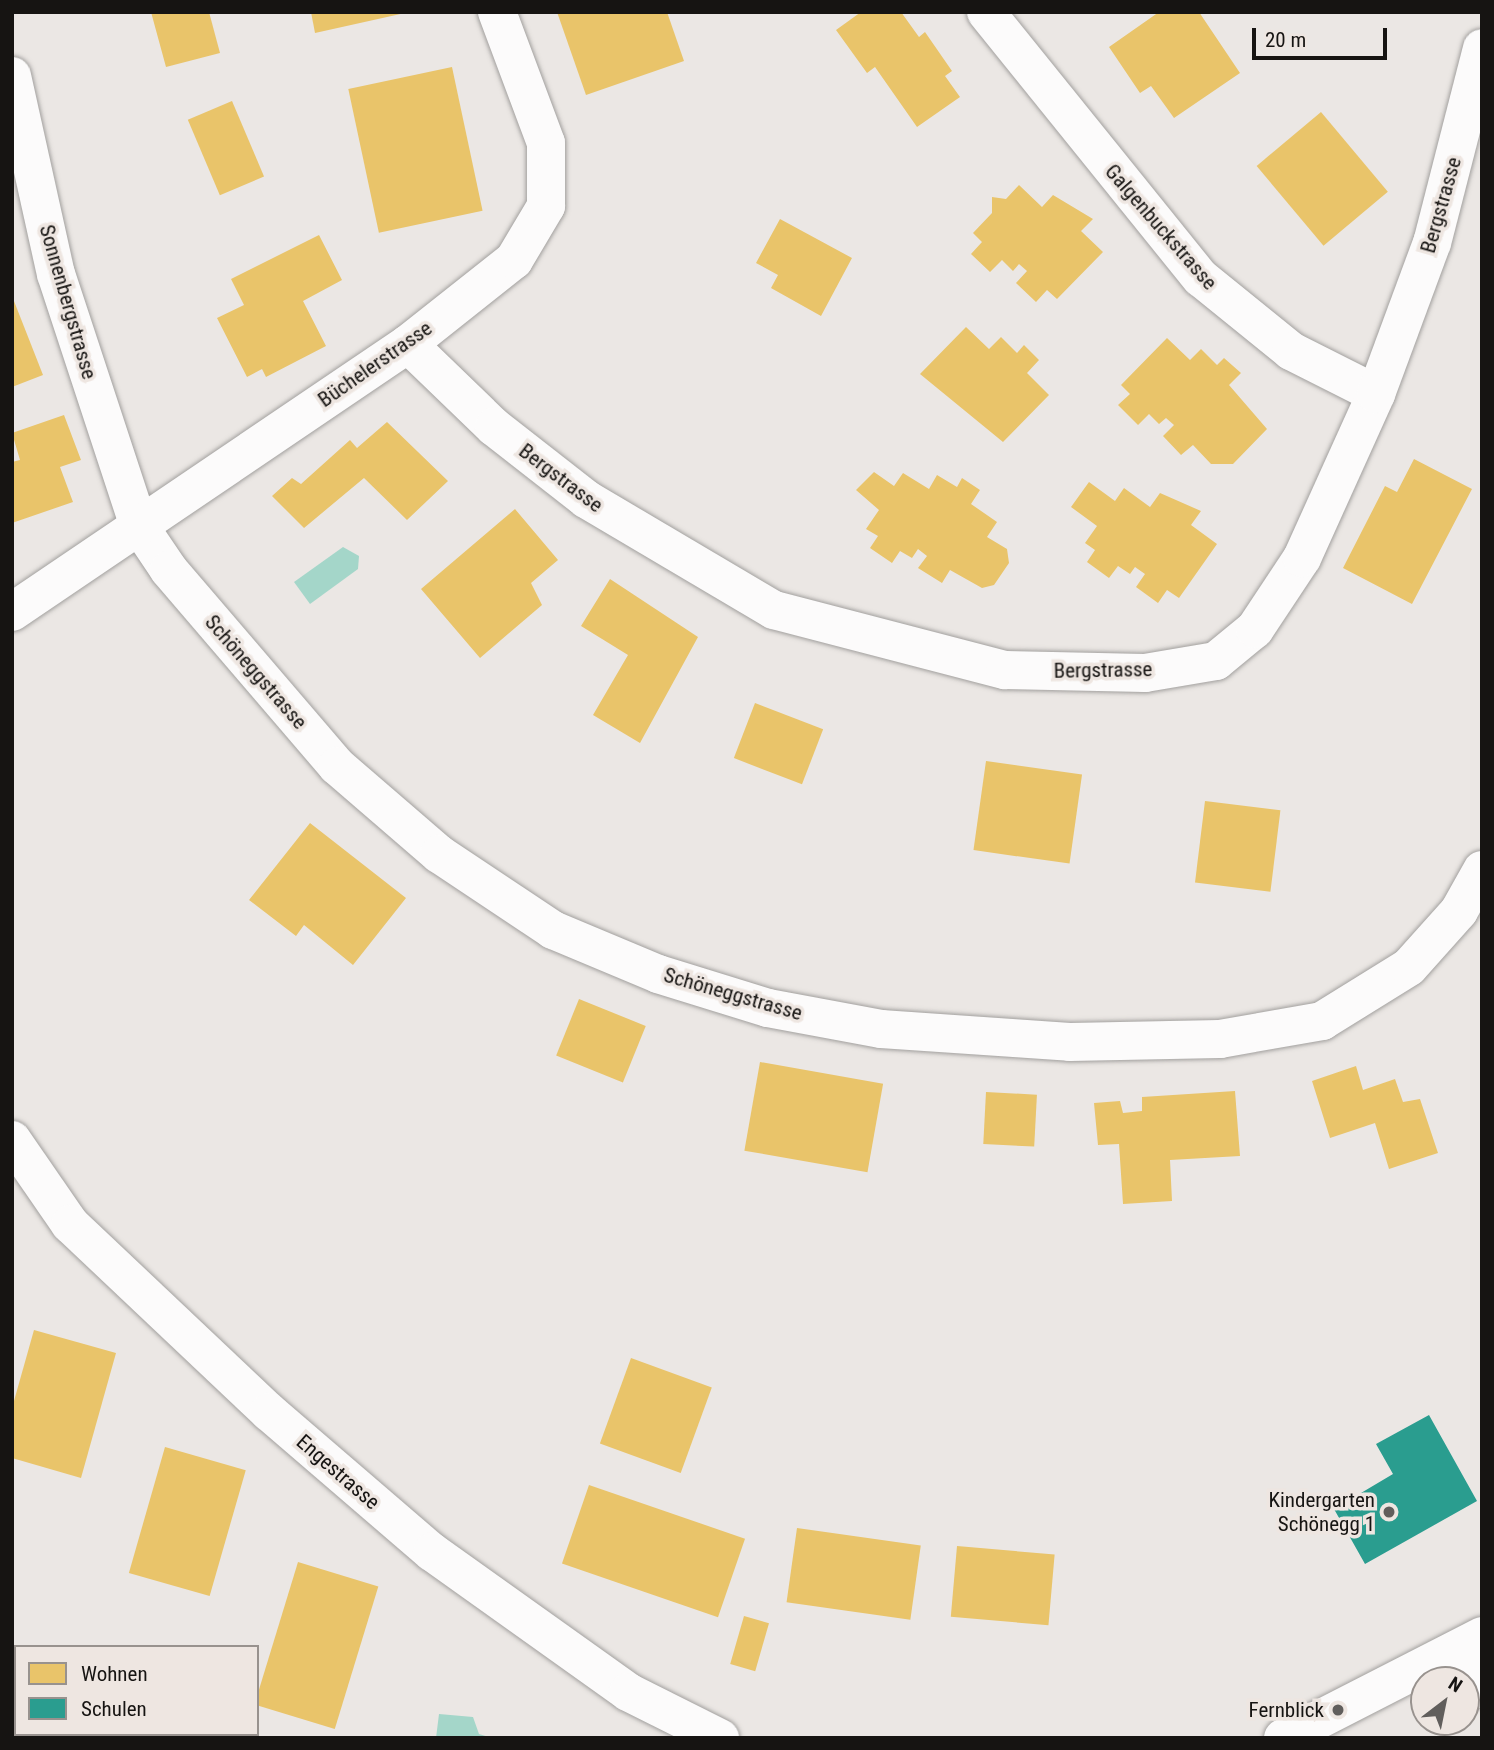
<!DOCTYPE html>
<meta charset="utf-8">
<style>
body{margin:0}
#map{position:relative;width:1494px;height:1750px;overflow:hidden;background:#ebe7e4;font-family:"Roboto Condensed",sans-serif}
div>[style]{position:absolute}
.water>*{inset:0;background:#a4d6c9}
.homes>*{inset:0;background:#e9c46a;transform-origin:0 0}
.schools>*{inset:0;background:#2a9d8f}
.roads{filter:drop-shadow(0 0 2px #a2a09e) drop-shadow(0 0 2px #a2a09e)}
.minor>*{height:38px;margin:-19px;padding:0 19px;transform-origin:19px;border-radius:19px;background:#fcfbfb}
.tertiary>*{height:38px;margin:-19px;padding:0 19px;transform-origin:19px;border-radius:19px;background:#fcfbfb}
.dots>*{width:19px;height:19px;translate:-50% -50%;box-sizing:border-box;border:4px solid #eee6e1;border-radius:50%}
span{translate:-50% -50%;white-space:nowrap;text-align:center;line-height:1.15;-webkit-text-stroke:7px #eee6e1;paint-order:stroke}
.street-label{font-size:21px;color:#161412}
.poi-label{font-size:21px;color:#161412}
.right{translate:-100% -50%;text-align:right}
.frame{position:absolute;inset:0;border:14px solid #161412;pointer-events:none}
.legend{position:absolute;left:14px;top:1645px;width:245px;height:91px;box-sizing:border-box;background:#eee6e1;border:2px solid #98928e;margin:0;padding:9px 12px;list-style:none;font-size:21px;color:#161412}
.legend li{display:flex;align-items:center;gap:14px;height:35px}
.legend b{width:35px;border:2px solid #98928e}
.north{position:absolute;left:1410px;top:1666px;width:70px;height:70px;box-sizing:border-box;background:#eee6e1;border:2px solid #98928e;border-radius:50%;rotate:32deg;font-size:19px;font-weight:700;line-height:28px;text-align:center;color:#161412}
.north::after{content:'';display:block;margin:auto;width:24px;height:32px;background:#615e5c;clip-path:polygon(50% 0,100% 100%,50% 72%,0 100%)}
.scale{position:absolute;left:1252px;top:28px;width:135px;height:32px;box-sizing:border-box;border:4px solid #161412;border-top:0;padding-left:9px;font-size:21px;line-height:24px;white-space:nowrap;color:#161412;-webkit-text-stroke:5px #eee6e1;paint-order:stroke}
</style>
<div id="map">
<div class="water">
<div style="clip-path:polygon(343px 547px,359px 556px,358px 569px,310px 604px,294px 582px)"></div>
<div style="clip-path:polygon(439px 1714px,473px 1717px,479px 1734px,492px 1738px,436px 1738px)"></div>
</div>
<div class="homes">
<div style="clip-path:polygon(151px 12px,209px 12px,220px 53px,166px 67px)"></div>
<div style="clip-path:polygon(311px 12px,405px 12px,405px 13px,315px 33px)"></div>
<div style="clip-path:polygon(557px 12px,667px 12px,684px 61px,586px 95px)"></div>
<div style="clip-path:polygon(861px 12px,901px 12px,919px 37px,925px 32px,952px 71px,945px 76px,960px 97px,917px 127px,875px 67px,867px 73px,836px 30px)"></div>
<div style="clip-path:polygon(1159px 12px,1199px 12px,1240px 73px,1174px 118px,1151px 86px,1140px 93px,1109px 47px)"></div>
<div style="left:452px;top:67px;width:147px;height:106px;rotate:78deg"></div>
<div style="left:232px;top:101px;width:82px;height:48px;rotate:67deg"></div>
<div style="left:1321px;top:112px;width:104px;height:84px;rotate:50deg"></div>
<div style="clip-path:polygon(1019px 185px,1042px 207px,1053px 195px,1093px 219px,1081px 231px,1103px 252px,1057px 299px,1047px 290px,1036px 302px,1016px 283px,1027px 271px,1019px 264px,1013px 271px,1002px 260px,990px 272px,971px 254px,982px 242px,973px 233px,992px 213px,992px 197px,1006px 199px)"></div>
<div style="clip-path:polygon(780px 219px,852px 258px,821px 316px,771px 288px,778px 275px,756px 263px)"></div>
<div style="clip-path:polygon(319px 235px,342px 280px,303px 301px,326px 346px,266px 377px,262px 369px,247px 377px,217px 318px,244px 305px,231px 279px)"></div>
<div style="clip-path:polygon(12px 296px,43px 375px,12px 387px)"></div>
<div style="clip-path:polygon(966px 327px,989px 349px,1001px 337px,1017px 353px,1024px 345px,1039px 360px,1027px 373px,1049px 395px,1003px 442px,920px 374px)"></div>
<div style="clip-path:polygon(1167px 338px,1190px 360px,1201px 349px,1217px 365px,1224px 358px,1241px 373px,1229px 385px,1267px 429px,1233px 464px,1211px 464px,1193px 445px,1181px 455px,1163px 436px,1174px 425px,1166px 418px,1159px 424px,1149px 414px,1138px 425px,1118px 405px,1130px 394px,1121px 385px)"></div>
<div style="clip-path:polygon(64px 415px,81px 460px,60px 467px,73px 502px,12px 523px,12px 462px,20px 460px,12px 433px)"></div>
<div style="clip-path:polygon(387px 422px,448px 481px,407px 520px,364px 478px,304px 528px,272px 496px,292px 478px,301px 484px,350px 440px,357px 448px)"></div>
<div style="clip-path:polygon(1414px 459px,1472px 489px,1412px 604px,1343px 568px,1385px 486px,1397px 492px)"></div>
<div style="clip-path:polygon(874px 472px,894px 486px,903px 473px,929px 489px,937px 475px,957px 487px,962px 478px,980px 490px,971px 504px,997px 522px,987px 537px,1007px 549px,1009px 563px,994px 585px,982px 588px,950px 570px,942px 583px,918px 568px,927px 556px,918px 549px,912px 558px,900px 551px,892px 563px,870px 548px,878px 536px,866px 529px,879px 510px,856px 490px)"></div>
<div style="clip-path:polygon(1089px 482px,1115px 501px,1124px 488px,1150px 507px,1160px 493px,1201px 511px,1191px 525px,1217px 544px,1179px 598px,1167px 590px,1158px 603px,1136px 587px,1145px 574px,1135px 567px,1130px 574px,1118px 566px,1109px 578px,1087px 562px,1095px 550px,1085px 543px,1097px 526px,1071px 507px)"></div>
<div style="clip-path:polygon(515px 509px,558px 560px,531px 583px,542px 605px,480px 658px,421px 589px)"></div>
<div style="clip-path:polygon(610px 579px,698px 637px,640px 743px,593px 715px,628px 655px,581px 626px)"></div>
<div style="left:755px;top:703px;width:73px;height:59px;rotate:21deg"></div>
<div style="left:986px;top:761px;width:97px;height:90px;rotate:8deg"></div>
<div style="left:1205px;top:801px;width:76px;height:82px;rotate:7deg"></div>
<div style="clip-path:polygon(310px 823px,406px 898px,353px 965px,304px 925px,296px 936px,249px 900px)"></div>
<div style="left:579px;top:999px;width:72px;height:61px;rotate:22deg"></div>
<div style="left:760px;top:1062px;width:125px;height:90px;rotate:10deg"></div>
<div style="clip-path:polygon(1356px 1066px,1363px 1090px,1395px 1079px,1403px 1102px,1420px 1099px,1438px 1153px,1389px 1169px,1375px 1123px,1330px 1138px,1312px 1081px)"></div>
<div style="clip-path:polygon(1235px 1091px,1240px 1156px,1170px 1160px,1172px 1201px,1123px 1204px,1119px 1144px,1098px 1145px,1094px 1103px,1120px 1101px,1123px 1113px,1142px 1111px,1142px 1097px)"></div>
<div style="left:986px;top:1092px;width:51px;height:52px;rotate:3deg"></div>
<div style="clip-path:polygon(34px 1330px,116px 1353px,81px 1478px,12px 1458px,12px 1408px)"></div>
<div style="left:631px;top:1358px;width:86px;height:91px;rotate:20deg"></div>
<div style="left:165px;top:1447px;width:84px;height:131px;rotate:16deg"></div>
<div style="left:589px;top:1485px;width:165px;height:83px;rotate:19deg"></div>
<div style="left:797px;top:1528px;width:125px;height:75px;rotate:8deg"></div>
<div style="left:957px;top:1546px;width:98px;height:71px;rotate:5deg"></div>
<div style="left:298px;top:1562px;width:84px;height:149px;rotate:17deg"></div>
<div style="left:744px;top:1616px;width:26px;height:50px;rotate:16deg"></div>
<div style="clip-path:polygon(12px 1731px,16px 1734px,35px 1738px,12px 1738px)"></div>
</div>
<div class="schools">
<div style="clip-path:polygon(1429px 1415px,1477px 1501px,1365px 1564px,1334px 1509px,1393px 1474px,1376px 1444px)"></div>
</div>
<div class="roads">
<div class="minor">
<div style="left:986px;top:12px;width:342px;rotate:51.1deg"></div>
<div style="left:1201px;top:278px;width:116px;rotate:39deg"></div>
<div style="left:1291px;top:351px;width:95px;rotate:26.8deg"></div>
<div style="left:12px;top:76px;width:203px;rotate:77.5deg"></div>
<div style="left:56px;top:274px;width:263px;rotate:71.8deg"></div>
<div style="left:138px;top:524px;width:55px;rotate:56deg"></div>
<div style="left:169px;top:570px;width:258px;rotate:49.4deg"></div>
<div style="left:337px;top:766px;width:135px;rotate:40.8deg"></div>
<div style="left:439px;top:854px;width:137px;rotate:33.7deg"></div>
<div style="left:553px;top:930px;width:114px;rotate:22.7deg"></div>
<div style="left:658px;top:974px;width:115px;rotate:17.2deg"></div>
<div style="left:768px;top:1008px;width:115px;rotate:10.5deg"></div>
<div style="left:881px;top:1029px;width:189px;rotate:3.9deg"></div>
<div style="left:1070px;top:1042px;width:150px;rotate:-1.1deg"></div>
<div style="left:1220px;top:1039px;width:104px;rotate:-10deg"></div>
<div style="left:1322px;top:1021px;width:102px;rotate:-31.8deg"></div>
<div style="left:1409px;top:967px;width:75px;rotate:-48.2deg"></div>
<div style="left:1459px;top:911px;width:47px;rotate:-60.7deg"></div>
<div style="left:408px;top:344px;width:120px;rotate:44deg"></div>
<div style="left:494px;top:427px;width:117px;rotate:38deg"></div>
<div style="left:586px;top:499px;width:218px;rotate:30.6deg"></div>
<div style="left:774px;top:610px;width:239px;rotate:14.6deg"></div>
<div style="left:1005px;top:670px;width:140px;rotate:1.2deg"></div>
<div style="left:1145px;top:673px;width:72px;rotate:-9.6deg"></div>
<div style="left:1216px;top:661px;width:50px;rotate:-39.4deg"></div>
<div style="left:1255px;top:629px;width:85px;rotate:-56.5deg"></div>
<div style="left:1302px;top:558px;width:180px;rotate:-65.7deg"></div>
<div style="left:1376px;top:394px;width:161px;rotate:-69.7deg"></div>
<div style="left:1432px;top:243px;width:201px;rotate:-75.6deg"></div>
<div style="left:12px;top:612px;width:478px;rotate:-34.1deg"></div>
<div style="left:408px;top:344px;width:135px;rotate:-38.4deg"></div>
<div style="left:514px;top:260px;width:63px;rotate:-59.3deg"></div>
<div style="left:546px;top:206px;width:63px;rotate:-90deg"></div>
<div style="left:546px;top:143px;width:140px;rotate:-110.5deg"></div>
<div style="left:1461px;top:1648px;width:46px;rotate:62.9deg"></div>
</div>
<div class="tertiary">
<div style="left:12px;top:1140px;width:102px;rotate:55.4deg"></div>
<div style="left:70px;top:1224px;width:274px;rotate:43.4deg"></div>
<div style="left:269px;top:1412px;width:215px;rotate:40.7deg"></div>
<div style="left:432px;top:1552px;width:241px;rotate:35.5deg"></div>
<div style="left:628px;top:1692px;width:103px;rotate:26.6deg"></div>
<div style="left:1283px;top:1738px;width:224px;rotate:-27.1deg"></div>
</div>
</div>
<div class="dots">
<div style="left:1389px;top:1512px;background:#615e5c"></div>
<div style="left:1338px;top:1710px;background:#615e5c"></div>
</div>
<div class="street-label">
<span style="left:1441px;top:205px;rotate:-74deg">Bergstrasse</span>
<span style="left:1161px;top:227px;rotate:49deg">Galgenbuckstrasse</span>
<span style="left:68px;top:302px;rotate:74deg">Sonnenbergstrasse</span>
<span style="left:375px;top:364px;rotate:-35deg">Büchelerstrasse</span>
<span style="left:561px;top:478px;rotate:37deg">Bergstrasse</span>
<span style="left:1103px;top:670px;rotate:-1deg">Bergstrasse</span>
<span style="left:256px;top:672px;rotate:49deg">Schöneggstrasse</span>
<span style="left:733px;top:994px;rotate:16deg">Schöneggstrasse</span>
<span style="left:338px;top:1472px;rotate:41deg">Engestrasse</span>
</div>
<div class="poi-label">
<span class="right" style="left:1375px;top:1512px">Kindergarten<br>Schönegg 1</span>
<span class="right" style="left:1324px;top:1710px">Fernblick</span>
</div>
<div class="frame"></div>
<ul class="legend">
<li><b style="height:19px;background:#e9c46a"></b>Wohnen</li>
<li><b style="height:19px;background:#2a9d8f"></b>Schulen</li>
</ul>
<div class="north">N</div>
<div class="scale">20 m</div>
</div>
